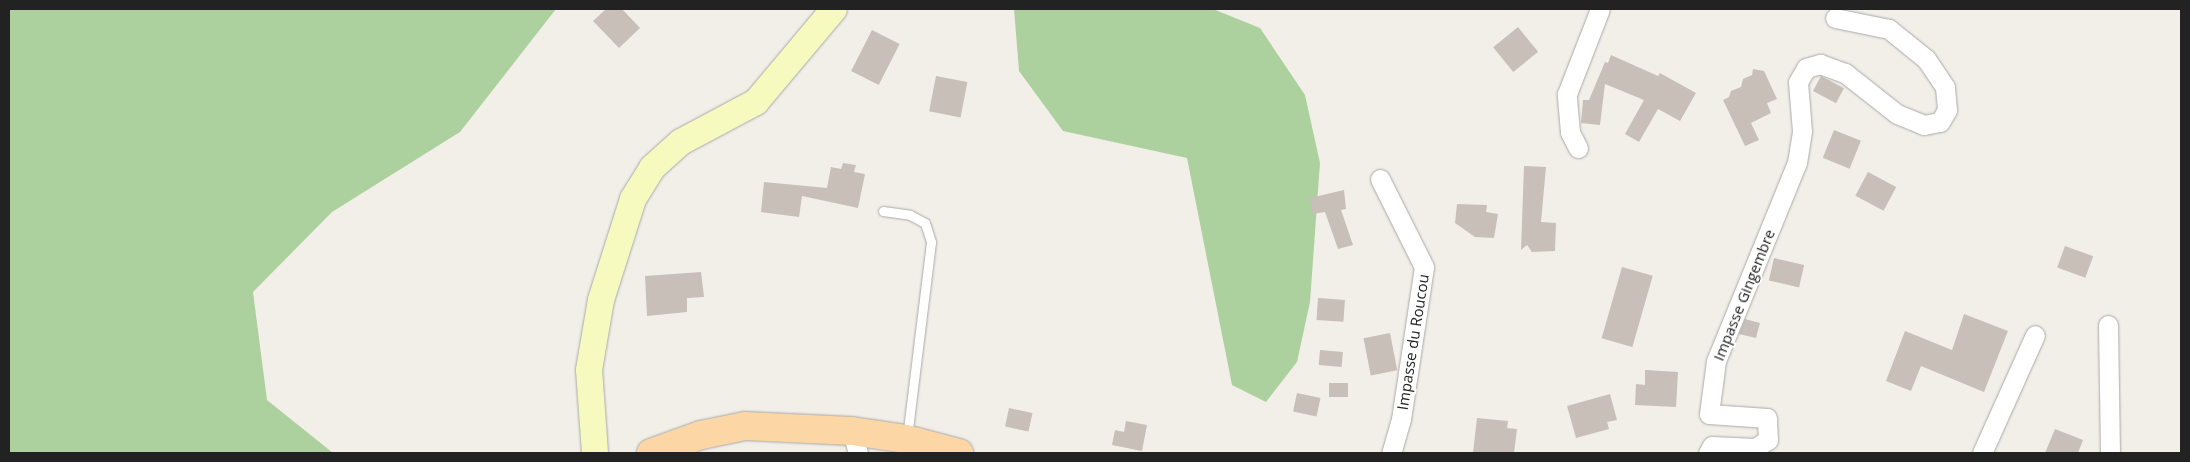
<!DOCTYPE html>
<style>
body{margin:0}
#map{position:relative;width:2190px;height:462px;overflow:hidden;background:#f2efe9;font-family:"Open Sans",sans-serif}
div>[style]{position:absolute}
.forest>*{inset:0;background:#add19e}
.building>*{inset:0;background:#c7bfb8;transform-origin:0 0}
.roads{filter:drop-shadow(0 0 1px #a9a9a9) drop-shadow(0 0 1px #a9a9a9)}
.lane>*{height:9px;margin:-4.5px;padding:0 4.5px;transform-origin:4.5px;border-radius:4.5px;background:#fff}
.street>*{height:19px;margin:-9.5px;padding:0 9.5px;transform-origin:9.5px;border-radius:9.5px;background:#fff}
.secondary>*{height:26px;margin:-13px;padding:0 13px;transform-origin:13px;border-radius:13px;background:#f7fabf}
.primary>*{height:28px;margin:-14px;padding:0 14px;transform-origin:14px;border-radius:14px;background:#fcd6a4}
span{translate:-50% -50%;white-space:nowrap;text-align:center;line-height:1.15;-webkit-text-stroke:4px #fff;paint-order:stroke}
.street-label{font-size:15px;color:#222}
.frame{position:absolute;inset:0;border:10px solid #222;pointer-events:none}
</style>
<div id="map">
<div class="forest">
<div style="clip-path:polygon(9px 9px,556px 9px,460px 132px,332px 212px,253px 292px,267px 400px,333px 453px,9px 453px)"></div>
<div style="clip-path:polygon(1014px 9px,1213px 9px,1260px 28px,1305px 95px,1320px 163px,1310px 302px,1297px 362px,1266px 402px,1232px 385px,1187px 158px,1063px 131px,1019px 71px)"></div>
</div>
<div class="building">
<div style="clip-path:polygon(606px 9px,622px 9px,640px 28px,619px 48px,593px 21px)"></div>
<div style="left:1518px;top:27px;width:32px;height:32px;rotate:51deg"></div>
<div style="left:872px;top:30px;width:31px;height:46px;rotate:27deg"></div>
<div style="clip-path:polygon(1611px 55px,1658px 76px,1660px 73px,1696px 93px,1680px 121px,1658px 109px,1639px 142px,1625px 134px,1644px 100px,1605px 84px,1600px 125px,1581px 123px,1583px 100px,1589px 100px,1605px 62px,1608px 63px)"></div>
<div style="clip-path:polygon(1753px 69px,1764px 71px,1777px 99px,1767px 103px,1771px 113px,1751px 123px,1759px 140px,1745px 146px,1723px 100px,1729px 97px,1731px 91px,1741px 87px,1743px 79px,1752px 75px)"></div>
<div style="left:936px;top:76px;width:32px;height:36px;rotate:11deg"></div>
<div style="left:1821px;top:76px;width:26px;height:17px;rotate:28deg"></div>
<div style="left:1834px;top:130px;width:29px;height:30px;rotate:22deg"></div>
<div style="clip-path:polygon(843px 163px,856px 165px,854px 172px,865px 174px,858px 208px,802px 196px,799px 217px,761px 212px,764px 182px,827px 188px,831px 167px,841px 169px)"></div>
<div style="clip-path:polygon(1524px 166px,1546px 167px,1541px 222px,1556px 223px,1555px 251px,1532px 252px,1527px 245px,1521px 250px)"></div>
<div style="left:1868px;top:172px;width:32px;height:27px;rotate:28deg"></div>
<div style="clip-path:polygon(1344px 190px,1346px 209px,1341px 210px,1353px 245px,1338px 249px,1325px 212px,1312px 214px,1310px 198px)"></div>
<div style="clip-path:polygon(1457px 204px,1487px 205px,1486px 212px,1498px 214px,1494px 238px,1475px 237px,1455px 223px)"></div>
<div style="left:2065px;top:246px;width:30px;height:23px;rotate:20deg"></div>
<div style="left:1774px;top:258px;width:31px;height:23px;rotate:13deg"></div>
<div style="left:1622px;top:267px;width:32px;height:74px;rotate:16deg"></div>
<div style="clip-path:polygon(701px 272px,704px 297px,687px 298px,687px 312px,647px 316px,645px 276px)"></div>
<div style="left:1318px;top:298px;width:27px;height:22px;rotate:4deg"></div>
<div style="clip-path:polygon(1964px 314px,2008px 331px,1984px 392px,1921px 366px,1911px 391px,1886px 381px,1905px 331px,1952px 350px)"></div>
<div style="clip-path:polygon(1745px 319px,1760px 323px,1756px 338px,1739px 334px)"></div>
<div style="left:1390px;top:333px;width:38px;height:27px;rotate:79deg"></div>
<div style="left:1320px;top:350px;width:23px;height:15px;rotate:5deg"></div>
<div style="clip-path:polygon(1645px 370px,1678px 372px,1676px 407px,1635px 405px,1636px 384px,1645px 385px)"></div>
<div style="left:1329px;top:383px;width:19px;height:14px"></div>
<div style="left:1297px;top:393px;width:24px;height:19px;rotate:12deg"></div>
<div style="clip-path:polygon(1610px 394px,1617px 420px,1607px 422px,1609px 429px,1576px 438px,1567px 406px)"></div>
<div style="left:1009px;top:408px;width:24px;height:19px;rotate:12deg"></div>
<div style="clip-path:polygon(1477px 418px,1508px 421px,1507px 428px,1517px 429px,1514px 453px,1473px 453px)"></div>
<div style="clip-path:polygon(1126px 421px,1147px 425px,1142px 451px,1112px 445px,1115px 430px,1124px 432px)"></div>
<div style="clip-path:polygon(2055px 429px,2083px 440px,2078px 453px,2045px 453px)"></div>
</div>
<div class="roads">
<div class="lane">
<div style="left:883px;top:211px;width:27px;rotate:8deg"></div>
<div style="left:910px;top:215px;width:17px;rotate:28deg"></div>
<div style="left:925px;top:223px;width:20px;rotate:72deg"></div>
<div style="left:931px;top:242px;width:196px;rotate:97deg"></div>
</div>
<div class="street">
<div style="left:1578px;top:148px;width:18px;rotate:-117deg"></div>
<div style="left:1570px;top:132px;width:38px;rotate:-95deg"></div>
<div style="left:1567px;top:94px;width:91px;rotate:-68.8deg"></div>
<div style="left:1380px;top:179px;width:98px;rotate:63.4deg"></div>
<div style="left:1424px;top:267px;width:154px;rotate:98.6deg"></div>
<div style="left:1401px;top:419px;width:35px;rotate:106deg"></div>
<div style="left:2108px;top:325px;width:128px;rotate:89.1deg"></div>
<div style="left:852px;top:431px;width:23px;rotate:75deg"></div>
<div style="left:1708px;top:453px;width:8px;rotate:-60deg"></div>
<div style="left:1712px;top:446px;width:43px;rotate:2.7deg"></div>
<div style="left:1755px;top:448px;width:15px;rotate:-32deg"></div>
<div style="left:1768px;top:440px;width:22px;rotate:-93deg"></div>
<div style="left:1767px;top:418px;width:58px;rotate:-176.1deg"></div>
<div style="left:1709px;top:414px;width:53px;rotate:-82.5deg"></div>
<div style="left:1716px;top:361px;width:214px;rotate:-67.8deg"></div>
<div style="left:1797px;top:163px;width:32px;rotate:-81deg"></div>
<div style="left:1802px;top:131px;width:49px;rotate:-94.7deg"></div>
<div style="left:1798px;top:82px;width:16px;rotate:-60deg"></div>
<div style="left:1806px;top:68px;width:15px;rotate:-16deg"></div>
<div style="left:1820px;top:64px;width:27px;rotate:20deg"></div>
<div style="left:1845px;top:73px;width:66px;rotate:38.3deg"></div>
<div style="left:1897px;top:114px;width:29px;rotate:22deg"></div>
<div style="left:1924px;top:125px;width:16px;rotate:-11deg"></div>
<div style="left:1940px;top:122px;width:14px;rotate:-60deg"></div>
<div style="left:1947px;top:110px;width:23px;rotate:-95deg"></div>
<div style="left:1945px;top:87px;width:34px;rotate:-124deg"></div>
<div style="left:1926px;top:59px;width:48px;rotate:-141deg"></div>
<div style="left:1889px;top:29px;width:55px;rotate:-168.5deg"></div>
<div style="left:1982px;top:453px;width:129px;rotate:-65.8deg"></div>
</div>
<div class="secondary">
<div style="left:595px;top:453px;width:83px;rotate:-94.1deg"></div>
<div style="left:589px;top:370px;width:71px;rotate:-80.3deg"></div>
<div style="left:601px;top:300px;width:106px;rotate:-72.4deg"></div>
<div style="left:633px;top:199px;width:36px;rotate:-58deg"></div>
<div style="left:652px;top:168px;width:39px;rotate:-42deg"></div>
<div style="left:681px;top:142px;width:85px;rotate:-28.1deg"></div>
<div style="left:756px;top:102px;width:121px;rotate:-50deg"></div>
</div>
<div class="primary">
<div style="left:651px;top:453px;width:53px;rotate:-19.8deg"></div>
<div style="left:701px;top:435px;width:45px;rotate:-11.6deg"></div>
<div style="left:745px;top:426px;width:107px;rotate:2.7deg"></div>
<div style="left:852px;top:431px;width:55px;rotate:8.4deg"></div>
<div style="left:906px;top:439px;width:55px;rotate:14.8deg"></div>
</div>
</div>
<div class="street-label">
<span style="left:1744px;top:295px;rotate:-68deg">Impasse Gingembre</span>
<span style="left:1413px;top:342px;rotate:-81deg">Impasse du Roucou</span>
</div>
<div class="frame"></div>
</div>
